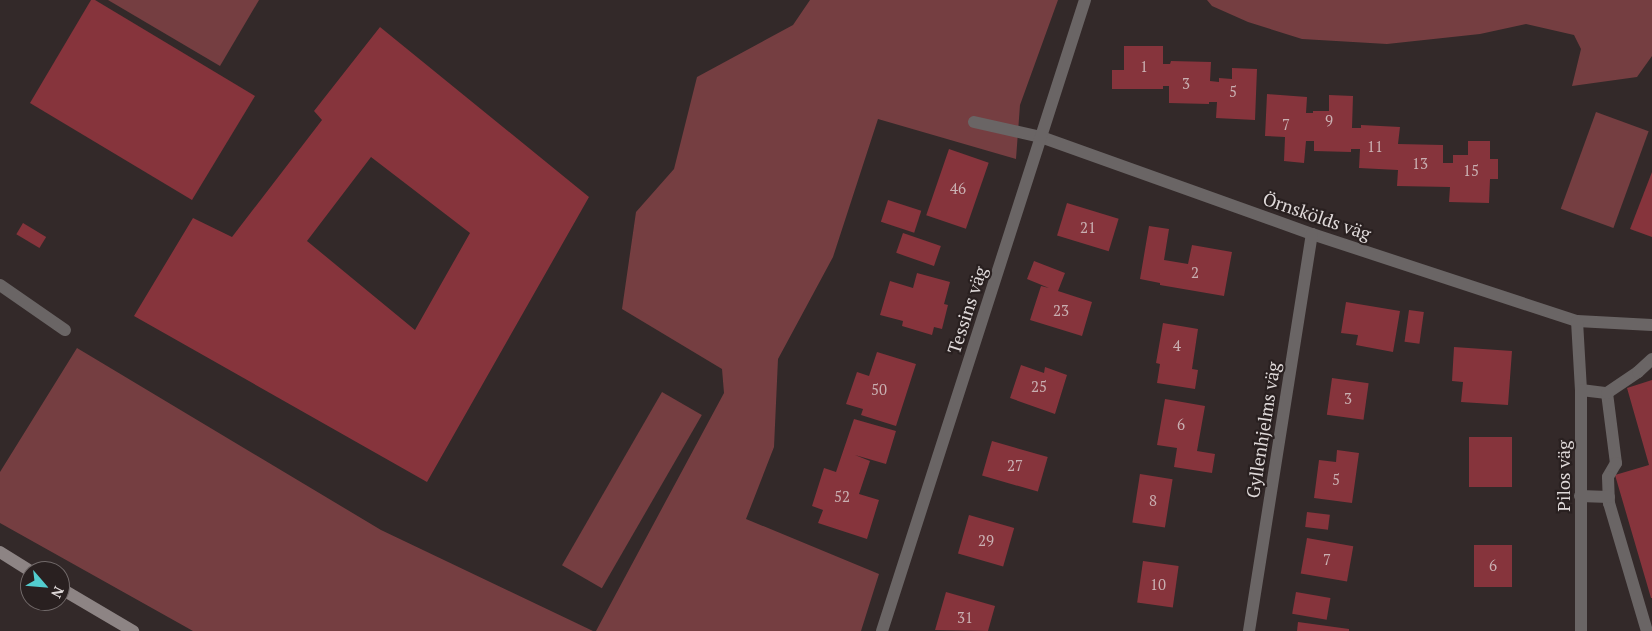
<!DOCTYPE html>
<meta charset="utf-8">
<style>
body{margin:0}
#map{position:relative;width:1652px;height:631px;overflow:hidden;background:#332929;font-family:"PT Serif",serif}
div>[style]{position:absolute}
.green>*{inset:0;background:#753e41;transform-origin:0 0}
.building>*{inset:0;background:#86343c;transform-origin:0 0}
.lane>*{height:12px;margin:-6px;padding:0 6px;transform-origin:6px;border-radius:6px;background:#6a6565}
.street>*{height:12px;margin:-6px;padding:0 6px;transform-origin:6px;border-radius:6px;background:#6a6565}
.secondary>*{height:12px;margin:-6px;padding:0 6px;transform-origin:6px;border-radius:6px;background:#8d8484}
span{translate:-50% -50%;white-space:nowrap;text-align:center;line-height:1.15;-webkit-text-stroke:4.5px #292020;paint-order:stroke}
.number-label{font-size:15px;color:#c9b0b2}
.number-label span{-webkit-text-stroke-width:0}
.street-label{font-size:18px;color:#dfd9d9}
.north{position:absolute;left:20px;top:561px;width:50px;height:50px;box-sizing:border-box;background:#292020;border:1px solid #726a6a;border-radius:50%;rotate:117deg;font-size:14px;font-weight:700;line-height:20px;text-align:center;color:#dfd9d9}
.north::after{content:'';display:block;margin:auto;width:18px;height:22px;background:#52cdcf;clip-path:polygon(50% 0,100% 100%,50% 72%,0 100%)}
</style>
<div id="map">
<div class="green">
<div style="clip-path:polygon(108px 0,259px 0,220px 66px)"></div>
<div style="clip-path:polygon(810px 0,1058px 0,1020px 105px,1016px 159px,878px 119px,833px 257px,778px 359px,774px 447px,746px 519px,879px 574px,861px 631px,596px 631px,724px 393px,722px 369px,622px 309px,636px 212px,674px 169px,697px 77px,793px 25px)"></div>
<div style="clip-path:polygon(1207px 0,1652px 0,1652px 56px,1637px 77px,1572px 86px,1581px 49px,1574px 35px,1526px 24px,1480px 34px,1387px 44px,1302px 39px,1248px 22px,1212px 6px)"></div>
<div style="left:1596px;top:112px;width:56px;height:103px;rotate:20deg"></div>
<div style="clip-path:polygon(77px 348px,381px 530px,593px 631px,193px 631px,0 523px,0 472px)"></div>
<div style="left:662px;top:392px;width:46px;height:200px;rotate:30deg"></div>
</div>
<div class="building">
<div style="clip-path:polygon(91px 0,95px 0,255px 96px,192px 200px,30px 103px)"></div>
<div style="clip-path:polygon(evenodd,380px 27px,589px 197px,427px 482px,134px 316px,193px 218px,232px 237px,322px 120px,314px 111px,380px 27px,371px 157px,470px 233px,415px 330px,307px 241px,371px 157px)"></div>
<div style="clip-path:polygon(1124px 46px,1163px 46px,1163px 64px,1170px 64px,1171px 61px,1211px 62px,1210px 81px,1219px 82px,1219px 78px,1232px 79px,1232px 68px,1257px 69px,1255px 120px,1216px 118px,1217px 102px,1209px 102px,1209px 104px,1169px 103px,1169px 86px,1163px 86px,1163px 89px,1112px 89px,1112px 70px,1124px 70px)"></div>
<div style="clip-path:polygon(1267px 94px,1307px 97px,1306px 113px,1313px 113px,1313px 111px,1329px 111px,1329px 95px,1353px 96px,1352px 128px,1361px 128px,1361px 125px,1400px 127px,1398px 144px,1443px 145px,1443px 163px,1453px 163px,1453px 155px,1468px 155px,1468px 141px,1490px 141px,1490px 159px,1498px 159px,1498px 179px,1490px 179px,1489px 203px,1449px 202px,1450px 187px,1397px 186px,1398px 170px,1359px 168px,1360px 149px,1351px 149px,1351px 152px,1314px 151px,1314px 141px,1306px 141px,1304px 163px,1284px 161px,1285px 137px,1265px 136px)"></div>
<div style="left:949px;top:149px;width:42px;height:70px;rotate:19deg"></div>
<div style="clip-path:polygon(1652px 172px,1652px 237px,1630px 229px)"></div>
<div style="left:888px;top:200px;width:35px;height:23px;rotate:18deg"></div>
<div style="left:1067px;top:203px;width:54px;height:34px;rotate:17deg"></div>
<div style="left:23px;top:223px;width:27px;height:13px;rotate:31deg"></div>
<div style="clip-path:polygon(1149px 226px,1169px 229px,1164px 260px,1188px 264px,1192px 245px,1232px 252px,1224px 296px,1160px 285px,1160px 283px,1140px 279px)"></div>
<div style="left:903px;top:233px;width:40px;height:21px;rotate:19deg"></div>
<div style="clip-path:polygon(1034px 261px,1065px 273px,1058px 291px,1092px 302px,1082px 336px,1030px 320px,1041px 286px,1049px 288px,1027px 279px)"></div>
<div style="clip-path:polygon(917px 273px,950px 282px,944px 304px,948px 305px,942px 329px,934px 327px,932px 335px,902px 326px,903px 321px,880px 315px,890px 281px,913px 288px)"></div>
<div style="clip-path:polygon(1346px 302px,1400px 311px,1393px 352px,1356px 345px,1358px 335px,1341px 333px)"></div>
<div style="left:1409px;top:310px;width:15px;height:32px;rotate:8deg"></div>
<div style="clip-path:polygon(1163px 323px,1198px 329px,1192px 369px,1198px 370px,1195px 389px,1157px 383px,1160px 364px,1156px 363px)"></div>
<div style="clip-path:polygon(1454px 347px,1512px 351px,1508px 405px,1461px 402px,1463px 382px,1452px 381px)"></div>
<div style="clip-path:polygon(877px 352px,916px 364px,896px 426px,861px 415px,863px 409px,846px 404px,857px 372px,869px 376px)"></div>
<div style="clip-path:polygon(1021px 365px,1044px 373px,1045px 367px,1067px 375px,1055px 414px,1010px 398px)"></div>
<div style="left:1332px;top:378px;width:37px;height:37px;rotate:8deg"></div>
<div style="clip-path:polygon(1652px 380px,1652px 598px,1651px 598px,1615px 475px,1649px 465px,1627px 388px)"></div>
<div style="clip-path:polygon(1165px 399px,1205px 406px,1197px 451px,1215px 454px,1212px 473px,1174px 467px,1177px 448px,1157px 445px)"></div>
<div style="clip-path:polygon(854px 419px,896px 431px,886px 464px,855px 455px,870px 461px,859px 494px,879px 500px,867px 539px,818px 523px,823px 510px,812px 506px,824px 468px,836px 472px)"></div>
<div style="left:1469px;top:437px;width:43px;height:50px"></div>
<div style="left:992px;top:441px;width:58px;height:36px;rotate:16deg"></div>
<div style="clip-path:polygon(1337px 450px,1359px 453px,1352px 503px,1314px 498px,1319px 460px,1336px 462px)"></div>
<div style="left:1140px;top:474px;width:33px;height:49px;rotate:9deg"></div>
<div style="left:1307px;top:512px;width:23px;height:15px;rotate:7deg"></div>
<div style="left:969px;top:515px;width:47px;height:40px;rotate:16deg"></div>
<div style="left:1307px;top:538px;width:47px;height:36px;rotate:10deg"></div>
<div style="left:1474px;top:545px;width:38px;height:42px"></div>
<div style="left:1143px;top:561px;width:36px;height:42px;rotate:8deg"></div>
<div style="clip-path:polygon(946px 592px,995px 606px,988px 631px,935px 630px)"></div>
<div style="left:1296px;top:592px;width:35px;height:22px;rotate:10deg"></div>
<div style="clip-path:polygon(1298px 622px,1349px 629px,1349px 631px,1297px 631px)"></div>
</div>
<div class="lane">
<div style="left:1581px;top:390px;width:26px;rotate:7deg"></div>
<div style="left:1607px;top:393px;width:71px;rotate:82.7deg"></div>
<div style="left:1616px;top:463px;width:16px;rotate:120deg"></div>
<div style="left:1608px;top:477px;width:26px;rotate:88deg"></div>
<div style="left:1609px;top:503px;width:134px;rotate:73.5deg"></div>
<div style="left:1607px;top:393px;width:37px;rotate:-34deg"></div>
<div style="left:1638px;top:372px;width:19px;rotate:-43deg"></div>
<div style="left:1580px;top:496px;width:29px;rotate:2deg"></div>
</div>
<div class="street">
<div style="left:974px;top:122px;width:69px;rotate:12.6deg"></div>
<div style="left:1041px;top:137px;width:288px;rotate:19.7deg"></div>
<div style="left:1312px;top:234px;width:279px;rotate:18.2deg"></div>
<div style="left:1577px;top:321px;width:75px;rotate:3.1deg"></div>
<div style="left:0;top:285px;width:79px;rotate:34.7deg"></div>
<div style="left:1577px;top:321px;width:69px;rotate:86.7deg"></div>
<div style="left:1581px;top:390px;width:241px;rotate:90deg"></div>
<div style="left:882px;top:631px;width:663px;rotate:-72.17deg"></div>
<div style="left:1249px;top:631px;width:402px;rotate:-81deg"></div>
</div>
<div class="secondary">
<div style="left:0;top:552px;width:36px;rotate:32deg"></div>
<div style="left:60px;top:588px;width:85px;rotate:30.5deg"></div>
</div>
<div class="number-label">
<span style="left:1144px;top:67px">1</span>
<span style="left:1186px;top:84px">3</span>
<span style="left:1233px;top:92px">5</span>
<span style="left:1329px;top:121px">9</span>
<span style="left:1286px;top:125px">7</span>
<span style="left:1375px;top:147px">11</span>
<span style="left:1420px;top:164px">13</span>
<span style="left:1471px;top:171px">15</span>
<span style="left:958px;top:189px">46</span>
<span style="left:1088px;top:228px">21</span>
<span style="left:1195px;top:273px">2</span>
<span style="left:1061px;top:311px">23</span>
<span style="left:1177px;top:346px">4</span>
<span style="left:1039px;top:387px">25</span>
<span style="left:879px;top:390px">50</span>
<span style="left:1348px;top:399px">3</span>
<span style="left:1181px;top:425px">6</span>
<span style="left:1015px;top:466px">27</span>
<span style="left:1336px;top:480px">5</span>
<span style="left:842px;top:497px">52</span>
<span style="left:1153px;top:501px">8</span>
<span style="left:986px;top:541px">29</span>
<span style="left:1327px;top:560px">7</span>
<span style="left:1493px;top:566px">6</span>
<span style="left:1158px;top:585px">10</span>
<span style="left:965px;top:618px">31</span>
</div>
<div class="street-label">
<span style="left:1317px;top:216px;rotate:19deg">Örnskölds väg</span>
<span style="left:967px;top:310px;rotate:-72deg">Tessins väg</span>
<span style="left:1263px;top:430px;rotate:-81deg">Gyllenhjelms väg</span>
<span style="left:1563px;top:476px;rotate:-90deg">Pilos väg</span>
</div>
<div class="north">N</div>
</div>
